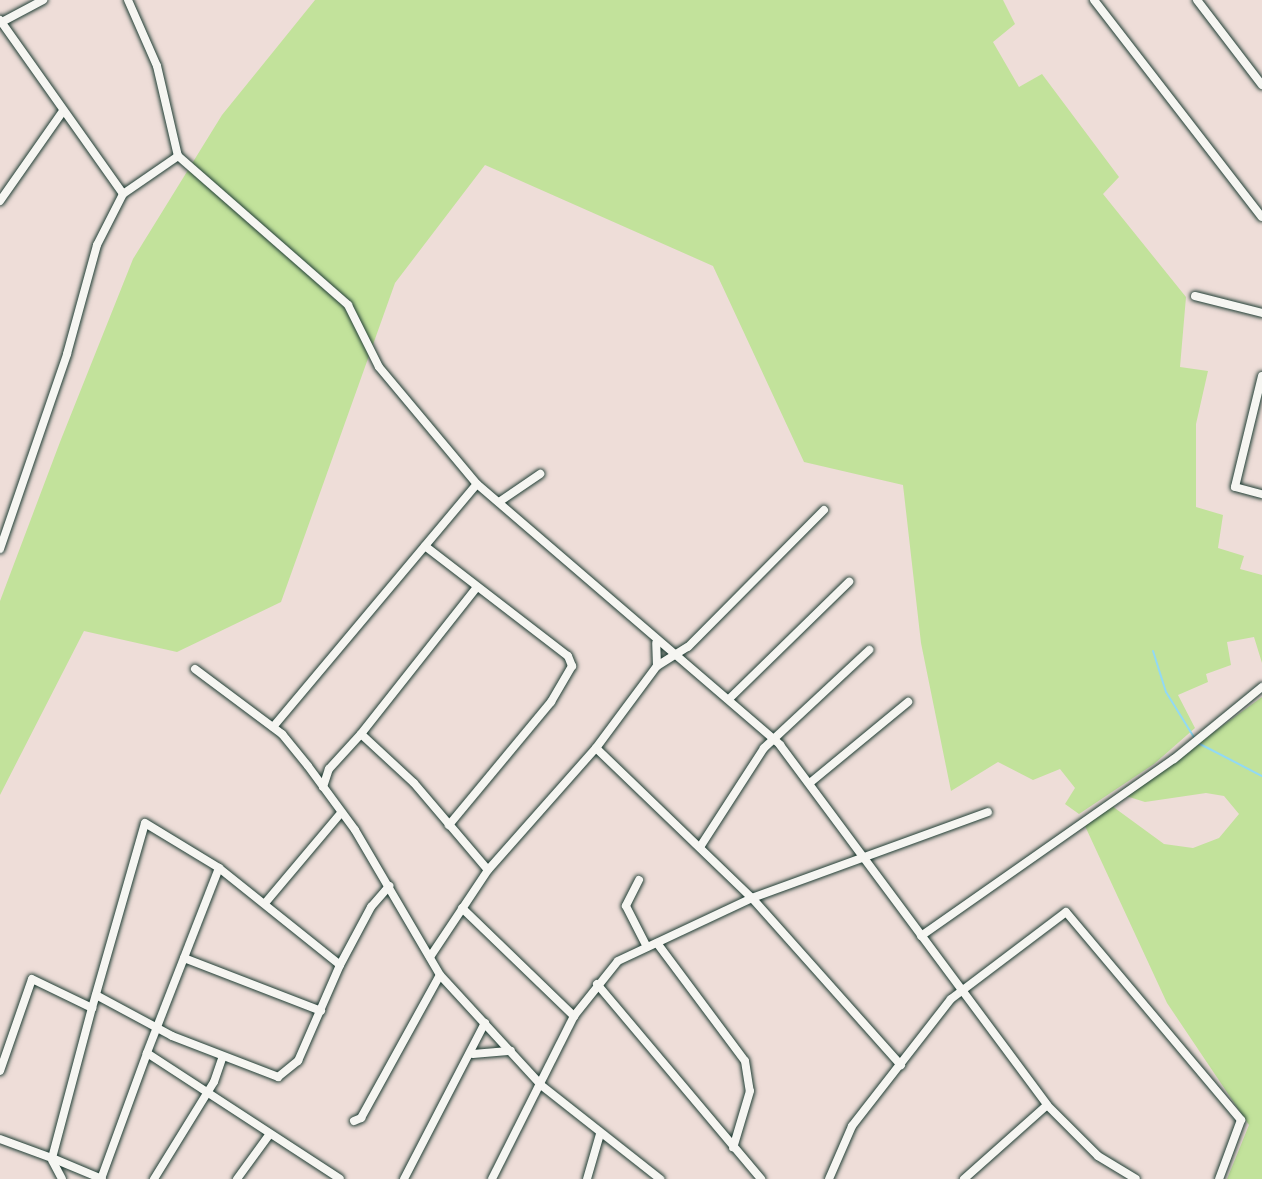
<!DOCTYPE html>
<style>
body{margin:0}
#map{position:relative;width:1262px;height:1179px;overflow:hidden;background:#eeddd8;font-family:Pangolin,sans-serif}
div>[style]{position:absolute}
.green>*{inset:0;background:#c2e29b}
.stream>*{height:2px;margin:-1px;padding:0 1px;transform-origin:1px;border-radius:1px;background:#92d9f4}
.roads{filter:drop-shadow(0 0 2px #1f3d34) drop-shadow(0 0 2px #1f3d34)}
.street>*{height:8px;margin:-4px;padding:0 4px;transform-origin:4px;border-radius:4px;background:#f6f6f2}
span{translate:-50% -50%;white-space:nowrap;text-align:center;line-height:1.15;-webkit-text-stroke:5px #f6f6f2;paint-order:stroke}
</style>
<div id="map">
<div class="green">
<div style="clip-path:polygon(315px 0,1003px 0,1015px 24px,993px 42px,1019px 87px,1042px 74px,1119px 177px,1103px 194px,1186px 297px,1180px 367px,1208px 371px,1196px 424px,1196px 507px,1223px 515px,1218px 548px,1244px 556px,1240px 569px,1262px 575px,1262px 663px,1254px 637px,1227px 642px,1231px 665px,1206px 674px,1208px 682px,1178px 695px,1195px 728px,1154px 764px,1079px 814px,1065px 804px,1075px 788px,1060px 769px,1033px 780px,998px 762px,951px 791px,921px 643px,903px 485px,804px 462px,713px 266px,485px 165px,395px 283px,281px 602px,177px 652px,84px 631px,0 795px,0 601px,60px 442px,133px 259px,222px 115px)"></div>
<div style="clip-path:polygon(1262px 697px,1262px 1179px,1227px 1179px,1249px 1125px,1167px 1003px,1085px 826px,1112px 806px,1164px 844px,1193px 848px,1219px 838px,1239px 814px,1224px 796px,1206px 793px,1145px 802px,1126px 796px)"></div>
</div>
<div class="stream">
<div style="left:1153px;top:651px;width:43px;rotate:72.4deg"></div>
<div style="left:1166px;top:692px;width:55px;rotate:58.3deg"></div>
<div style="left:1198px;top:743px;width:72px;rotate:27.3deg"></div>
</div>
<div class="roads">
<div class="street">
<div style="left:128px;top:0;width:72px;rotate:66.3deg"></div>
<div style="left:157px;top:66px;width:92px;rotate:76.9deg"></div>
<div style="left:178px;top:156px;width:226px;rotate:41.2deg"></div>
<div style="left:348px;top:305px;width:69px;rotate:63.4deg"></div>
<div style="left:379px;top:367px;width:153px;rotate:50.1deg"></div>
<div style="left:477px;top:484px;width:400px;rotate:40.7deg"></div>
<div style="left:780px;top:745px;width:448px;rotate:53.4deg"></div>
<div style="left:1047px;top:1105px;width:72px;rotate:45deg"></div>
<div style="left:1098px;top:1156px;width:44px;rotate:31.2deg"></div>
<div style="left:1094px;top:0;width:274px;rotate:52.3deg"></div>
<div style="left:1197px;top:0;width:107px;rotate:52.6deg"></div>
<div style="left:0;top:20px;width:213px;rotate:54.7deg"></div>
<div style="left:0;top:23px;width:49px;rotate:-28.1deg"></div>
<div style="left:0;top:201px;width:110px;rotate:-55deg"></div>
<div style="left:1195px;top:296px;width:69px;rotate:14.2deg"></div>
<div style="left:1262px;top:376px;width:114px;rotate:103.7deg"></div>
<div style="left:1235px;top:487px;width:28px;rotate:15deg"></div>
<div style="left:499px;top:502px;width:50px;rotate:-34.3deg"></div>
<div style="left:425px;top:546px;width:180px;rotate:37.6deg"></div>
<div style="left:568px;top:656px;width:11px;rotate:68deg"></div>
<div style="left:572px;top:666px;width:42px;rotate:120.3deg"></div>
<div style="left:551px;top:702px;width:160px;rotate:129.7deg"></div>
<div style="left:0;top:549px;width:206px;rotate:-71deg"></div>
<div style="left:67px;top:354px;width:113px;rotate:-74.6deg"></div>
<div style="left:97px;top:245px;width:57px;rotate:-63deg"></div>
<div style="left:123px;top:194px;width:67px;rotate:-34.6deg"></div>
<div style="left:477px;top:587px;width:187px;rotate:128.3deg"></div>
<div style="left:361px;top:734px;width:72px;rotate:42.8deg"></div>
<div style="left:414px;top:783px;width:114px;rotate:49.6deg"></div>
<div style="left:657px;top:666px;width:36px;rotate:-32deg"></div>
<div style="left:688px;top:647px;width:193px;rotate:-45.2deg"></div>
<div style="left:195px;top:669px;width:109px;rotate:36.8deg"></div>
<div style="left:282px;top:734px;width:41px;rotate:50.9deg"></div>
<div style="left:308px;top:766px;width:79px;rotate:53.7deg"></div>
<div style="left:355px;top:830px;width:168px;rotate:59.6deg"></div>
<div style="left:440px;top:975px;width:149px;rotate:47.4deg"></div>
<div style="left:541px;top:1085px;width:152px;rotate:38.3deg"></div>
<div style="left:729px;top:699px;width:168px;rotate:-44.3deg"></div>
<div style="left:273px;top:727px;width:317px;rotate:-50deg"></div>
<div style="left:596px;top:748px;width:216px;rotate:43.9deg"></div>
<div style="left:752px;top:898px;width:224px;rotate:48.3deg"></div>
<div style="left:811px;top:782px;width:126px;rotate:-39.5deg"></div>
<div style="left:323px;top:787px;width:19px;rotate:-72deg"></div>
<div style="left:329px;top:769px;width:47px;rotate:-47.6deg"></div>
<div style="left:700px;top:847px;width:118px;rotate:-57.1deg"></div>
<div style="left:764px;top:748px;width:144px;rotate:-43deg"></div>
<div style="left:219px;top:868px;width:199px;rotate:111.3deg"></div>
<div style="left:147px;top:1053px;width:230px;rotate:33.1deg"></div>
<div style="left:639px;top:880px;width:29px;rotate:117deg"></div>
<div style="left:626px;top:906px;width:46px;rotate:62.9deg"></div>
<div style="left:266px;top:902px;width:115px;rotate:-49.9deg"></div>
<div style="left:462px;top:908px;width:156px;rotate:44deg"></div>
<div style="left:921px;top:936px;width:309px;rotate:-35deg"></div>
<div style="left:1174px;top:759px;width:114px;rotate:-39.3deg"></div>
<div style="left:657px;top:943px;width:147px;rotate:53.3deg"></div>
<div style="left:745px;top:1061px;width:30px;rotate:81deg"></div>
<div style="left:750px;top:1091px;width:59px;rotate:106.6deg"></div>
<div style="left:430px;top:957px;width:105px;rotate:-56.3deg"></div>
<div style="left:488px;top:870px;width:163px;rotate:-48.5deg"></div>
<div style="left:596px;top:748px;width:102px;rotate:-53.4deg"></div>
<div style="left:657px;top:666px;width:23px;rotate:-92deg"></div>
<div style="left:184px;top:958px;width:147px;rotate:21.1deg"></div>
<div style="left:597px;top:984px;width:255px;rotate:49.9deg"></div>
<div style="left:96px;top:995px;width:86px;rotate:28.3deg"></div>
<div style="left:172px;top:1036px;width:114px;rotate:21.1deg"></div>
<div style="left:278px;top:1077px;width:26px;rotate:-39deg"></div>
<div style="left:298px;top:1061px;width:105px;rotate:-66.4deg"></div>
<div style="left:340px;top:965px;width:66px;rotate:-61.9deg"></div>
<div style="left:371px;top:907px;width:28px;rotate:-49deg"></div>
<div style="left:473px;top:1054px;width:38px;rotate:-5deg"></div>
<div style="left:0;top:1071px;width:97px;rotate:-70.8deg"></div>
<div style="left:32px;top:979px;width:67px;rotate:25.8deg"></div>
<div style="left:92px;top:1008px;width:192px;rotate:-74deg"></div>
<div style="left:145px;top:823px;width:87px;rotate:31.3deg"></div>
<div style="left:219px;top:868px;width:155px;rotate:38.7deg"></div>
<div style="left:354px;top:1121px;width:8px;rotate:-23deg"></div>
<div style="left:361px;top:1118px;width:163px;rotate:-61.1deg"></div>
<div style="left:0;top:1139px;width:55px;rotate:20.1deg"></div>
<div style="left:52px;top:1158px;width:155px;rotate:-75.1deg"></div>
<div style="left:52px;top:1158px;width:54px;rotate:22.8deg"></div>
<div style="left:52px;top:1160px;width:21px;rotate:62deg"></div>
<div style="left:101px;top:1179px;width:134px;rotate:-69.9deg"></div>
<div style="left:154px;top:1179px;width:114px;rotate:-58.3deg"></div>
<div style="left:214px;top:1082px;width:24px;rotate:-71deg"></div>
<div style="left:237px;top:1179px;width:54px;rotate:-54deg"></div>
<div style="left:404px;top:1179px;width:176px;rotate:-62.6deg"></div>
<div style="left:492px;top:1179px;width:182px;rotate:-63.3deg"></div>
<div style="left:574px;top:1016px;width:70px;rotate:-51.3deg"></div>
<div style="left:618px;top:961px;width:148px;rotate:-25.2deg"></div>
<div style="left:752px;top:898px;width:251px;rotate:-20deg"></div>
<div style="left:587px;top:1179px;width:47px;rotate:-73.9deg"></div>
<div style="left:829px;top:1179px;width:58px;rotate:-66.5deg"></div>
<div style="left:852px;top:1126px;width:161px;rotate:-52.1deg"></div>
<div style="left:951px;top:999px;width:144px;rotate:-37.1deg"></div>
<div style="left:1066px;top:912px;width:272px;rotate:49.9deg"></div>
<div style="left:1241px;top:1120px;width:63px;rotate:110.4deg"></div>
<div style="left:964px;top:1179px;width:111px;rotate:-41.7deg"></div>
</div>
</div>
</div>
